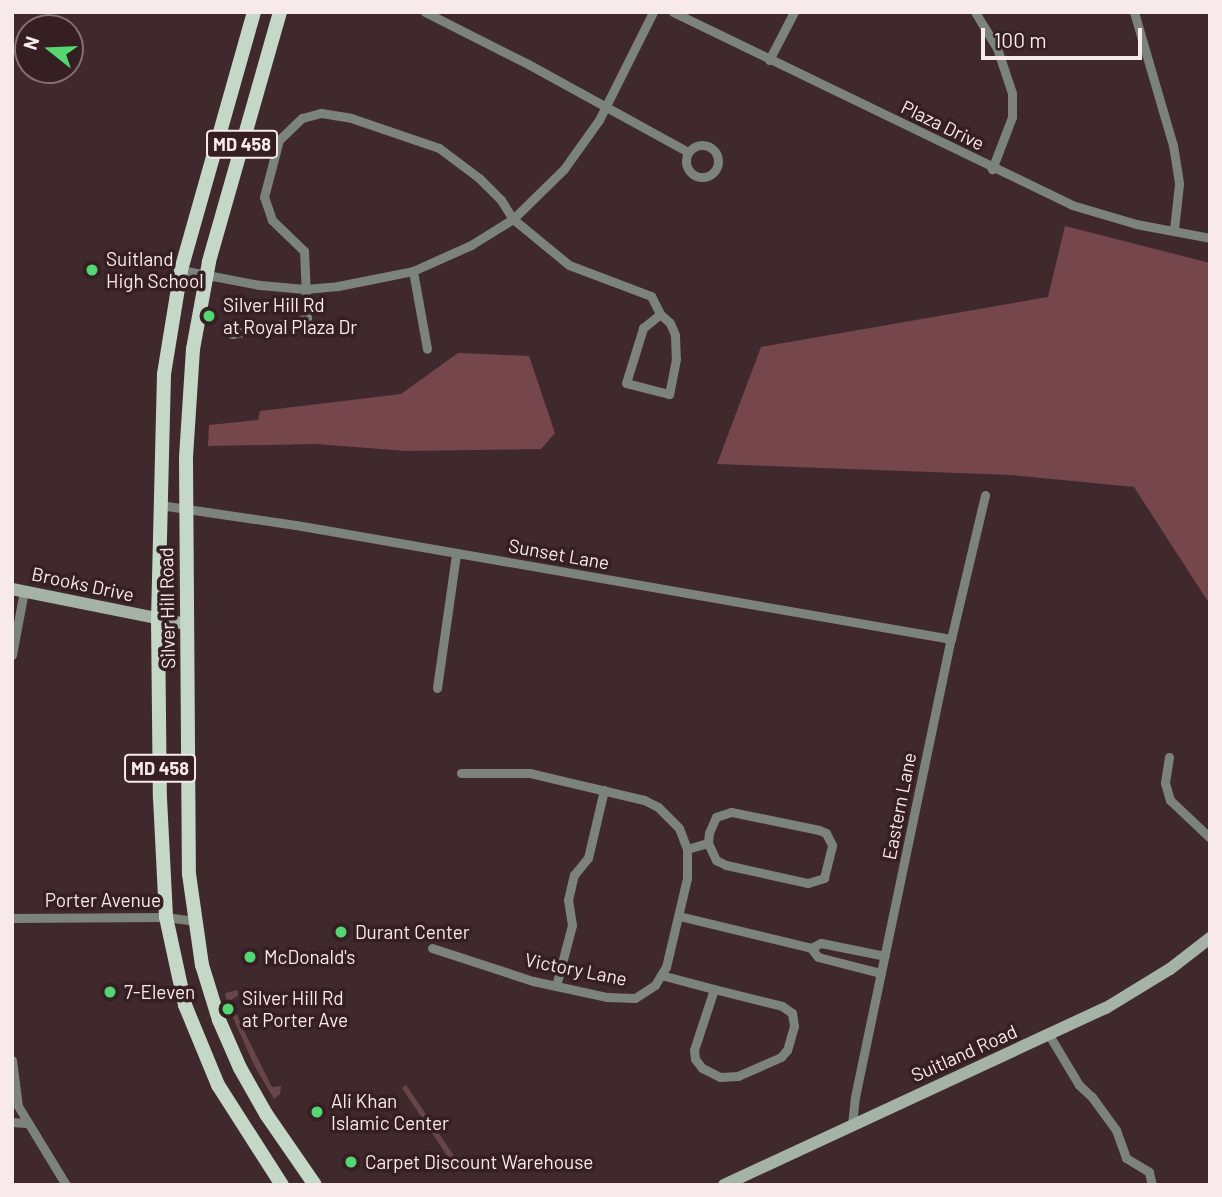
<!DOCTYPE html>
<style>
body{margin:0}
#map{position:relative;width:1222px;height:1197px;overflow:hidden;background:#3f292c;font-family:Barlow,sans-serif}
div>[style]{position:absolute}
.green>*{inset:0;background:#67464a}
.forest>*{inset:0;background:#76464d}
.street>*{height:9px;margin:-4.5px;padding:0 4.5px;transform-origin:4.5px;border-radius:4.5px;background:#7b837c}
.street>.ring{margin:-4.5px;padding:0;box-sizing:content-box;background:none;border:9px solid #7b837c;border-radius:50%}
.secondary>*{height:12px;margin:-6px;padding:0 6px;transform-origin:6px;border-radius:6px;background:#a5b2a6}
.primary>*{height:14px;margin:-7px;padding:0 7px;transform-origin:7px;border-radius:7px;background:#c5d7c7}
.dots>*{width:19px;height:19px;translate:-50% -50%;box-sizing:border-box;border:4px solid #351f22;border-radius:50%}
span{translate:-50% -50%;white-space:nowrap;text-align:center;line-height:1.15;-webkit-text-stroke:7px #351f22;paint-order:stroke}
.shield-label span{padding:2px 5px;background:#351f22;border:2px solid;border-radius:5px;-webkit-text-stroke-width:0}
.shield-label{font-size:18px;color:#f8e9ea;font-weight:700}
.street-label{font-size:19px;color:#f8e9ea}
.poi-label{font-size:19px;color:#f8e9ea}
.left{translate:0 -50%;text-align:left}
.frame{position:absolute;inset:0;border:14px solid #f8e9ea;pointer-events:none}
.north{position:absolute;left:14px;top:14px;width:70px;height:70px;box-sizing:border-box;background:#351f22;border:2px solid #837072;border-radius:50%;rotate:288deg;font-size:19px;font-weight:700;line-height:28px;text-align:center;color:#f8e9ea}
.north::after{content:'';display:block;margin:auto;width:24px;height:32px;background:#54d672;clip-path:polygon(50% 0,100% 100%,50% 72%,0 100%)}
.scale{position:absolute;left:981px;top:28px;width:161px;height:32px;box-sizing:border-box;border:4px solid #f8e9ea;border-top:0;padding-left:9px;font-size:21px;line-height:24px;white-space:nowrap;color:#f8e9ea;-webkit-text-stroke:5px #351f22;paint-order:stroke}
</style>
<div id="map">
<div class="green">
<div style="clip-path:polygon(238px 990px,238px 996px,231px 1000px,243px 1029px,272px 1087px,281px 1086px,280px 1094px,274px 1099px,254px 1065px,227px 1004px,225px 993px)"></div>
<div style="clip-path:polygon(406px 1085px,459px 1163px,454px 1166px,402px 1088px)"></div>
</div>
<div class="forest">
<div style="clip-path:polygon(1065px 226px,1210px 263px,1210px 600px,1207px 600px,1134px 487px,1012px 475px,717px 464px,761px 347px,1048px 297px)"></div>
<div style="clip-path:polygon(458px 353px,529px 356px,555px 433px,541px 449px,406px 451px,316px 444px,208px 446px,209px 425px,258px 420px,260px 411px,401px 394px)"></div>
</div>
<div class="street">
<div style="left:425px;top:12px;width:115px;rotate:26.8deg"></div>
<div style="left:528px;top:64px;width:183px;rotate:28.8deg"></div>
<div style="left:673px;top:12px;width:443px;rotate:25.8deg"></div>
<div style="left:1072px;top:205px;width:67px;rotate:16.5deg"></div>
<div style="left:1136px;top:224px;width:75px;rotate:10.7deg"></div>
<div style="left:975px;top:12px;width:42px;rotate:58.6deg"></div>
<div style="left:997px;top:48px;width:47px;rotate:71.6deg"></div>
<div style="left:1012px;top:93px;width:24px;rotate:90deg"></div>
<div style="left:1012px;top:117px;width:56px;rotate:111deg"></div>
<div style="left:1134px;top:12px;width:139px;rotate:73.7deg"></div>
<div style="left:1173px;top:145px;width:39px;rotate:81deg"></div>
<div style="left:1179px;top:184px;width:45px;rotate:96.3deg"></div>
<div style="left:769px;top:60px;width:54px;rotate:-62.5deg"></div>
<div class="ring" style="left:686px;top:145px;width:23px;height:23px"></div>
<div style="left:181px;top:270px;width:80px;rotate:10.8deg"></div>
<div style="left:260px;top:285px;width:45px;rotate:5.1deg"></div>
<div style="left:305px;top:289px;width:33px;rotate:-5deg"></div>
<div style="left:338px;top:286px;width:76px;rotate:-11.3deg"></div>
<div style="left:413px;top:271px;width:64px;rotate:-24.1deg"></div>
<div style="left:471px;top:245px;width:49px;rotate:-31.8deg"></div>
<div style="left:513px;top:219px;width:71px;rotate:-44.4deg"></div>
<div style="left:564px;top:169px;width:60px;rotate:-54.5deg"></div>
<div style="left:599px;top:120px;width:121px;rotate:-63.4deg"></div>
<div style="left:413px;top:271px;width:79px;rotate:79.8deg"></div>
<div style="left:232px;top:334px;width:76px;rotate:-11.3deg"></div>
<div style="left:307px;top:319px;width:68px;rotate:-92.5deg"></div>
<div style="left:304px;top:251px;width:45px;rotate:-135.9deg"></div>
<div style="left:272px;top:220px;width:24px;rotate:-109deg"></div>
<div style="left:264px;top:197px;width:59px;rotate:-75.3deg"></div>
<div style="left:279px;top:140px;width:32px;rotate:-44deg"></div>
<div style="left:302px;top:118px;width:20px;rotate:-15deg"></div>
<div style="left:321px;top:113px;width:30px;rotate:9deg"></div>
<div style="left:351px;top:118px;width:93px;rotate:18.8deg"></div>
<div style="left:439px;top:148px;width:50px;rotate:36.9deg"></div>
<div style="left:479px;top:178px;width:31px;rotate:45deg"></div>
<div style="left:501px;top:200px;width:22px;rotate:58deg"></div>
<div style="left:513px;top:219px;width:72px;rotate:39.4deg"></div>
<div style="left:569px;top:265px;width:88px;rotate:20.7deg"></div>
<div style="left:651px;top:296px;width:20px;rotate:63deg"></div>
<div style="left:660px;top:314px;width:13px;rotate:42deg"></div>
<div style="left:670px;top:323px;width:13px;rotate:67deg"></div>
<div style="left:675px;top:335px;width:24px;rotate:88deg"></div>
<div style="left:676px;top:359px;width:36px;rotate:101deg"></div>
<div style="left:669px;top:394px;width:44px;rotate:-165.7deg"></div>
<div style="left:626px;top:383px;width:58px;rotate:-72.8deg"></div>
<div style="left:643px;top:328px;width:22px;rotate:-39deg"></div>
<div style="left:160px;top:505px;width:137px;rotate:8.4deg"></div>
<div style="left:296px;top:525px;width:665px;rotate:9.87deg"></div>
<div style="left:12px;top:655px;width:65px;rotate:-79.4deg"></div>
<div style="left:437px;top:688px;width:134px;rotate:-81.9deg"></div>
<div style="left:1169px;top:757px;width:26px;rotate:99deg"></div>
<div style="left:1165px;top:783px;width:18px;rotate:74deg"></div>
<div style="left:1170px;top:800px;width:55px;rotate:43.5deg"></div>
<div style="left:687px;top:849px;width:22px;rotate:-16deg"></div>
<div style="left:708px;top:843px;width:19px;rotate:65deg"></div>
<div style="left:716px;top:860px;width:11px;rotate:27deg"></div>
<div style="left:726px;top:865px;width:84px;rotate:12.4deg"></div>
<div style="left:808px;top:883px;width:17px;rotate:-17deg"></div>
<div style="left:824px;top:878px;width:34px;rotate:-76deg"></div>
<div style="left:832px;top:845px;width:13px;rotate:-117deg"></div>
<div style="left:826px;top:833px;width:8px;rotate:-157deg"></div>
<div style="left:819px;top:830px;width:90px;rotate:-168.4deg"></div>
<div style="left:731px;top:812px;width:16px;rotate:162deg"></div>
<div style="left:716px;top:817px;width:17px;rotate:114deg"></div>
<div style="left:709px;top:833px;width:10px;rotate:96deg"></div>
<div style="left:679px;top:916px;width:136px;rotate:13.6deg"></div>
<div style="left:811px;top:948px;width:11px;rotate:52deg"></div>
<div style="left:818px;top:957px;width:65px;rotate:14.3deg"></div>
<div style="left:12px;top:918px;width:154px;rotate:-0.4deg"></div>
<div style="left:166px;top:917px;width:28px;rotate:8deg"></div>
<div style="left:432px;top:948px;width:106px;rotate:18.1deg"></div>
<div style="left:533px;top:981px;width:76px;rotate:12.2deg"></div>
<div style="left:607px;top:997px;width:28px;rotate:2deg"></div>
<div style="left:635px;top:998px;width:24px;rotate:-33deg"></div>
<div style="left:655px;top:985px;width:21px;rotate:-59deg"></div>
<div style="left:666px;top:967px;width:91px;rotate:-76.7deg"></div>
<div style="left:687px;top:878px;width:29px;rotate:-90deg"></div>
<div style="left:687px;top:849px;width:22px;rotate:-111deg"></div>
<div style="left:679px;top:828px;width:30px;rotate:-135deg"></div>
<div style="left:658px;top:807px;width:16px;rotate:-153deg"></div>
<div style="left:644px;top:800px;width:117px;rotate:-166.7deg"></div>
<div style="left:530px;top:773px;width:69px;rotate:180deg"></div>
<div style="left:811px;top:948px;width:11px;rotate:-27deg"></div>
<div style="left:821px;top:943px;width:65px;rotate:11.5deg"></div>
<div style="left:661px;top:975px;width:55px;rotate:14.8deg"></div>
<div style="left:714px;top:989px;width:70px;rotate:14deg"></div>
<div style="left:782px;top:1006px;width:12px;rotate:35deg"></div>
<div style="left:792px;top:1013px;width:13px;rotate:81deg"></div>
<div style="left:794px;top:1026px;width:25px;rotate:106deg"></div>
<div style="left:787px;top:1050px;width:9px;rotate:131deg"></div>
<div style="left:781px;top:1057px;width:47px;rotate:156.2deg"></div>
<div style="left:738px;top:1076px;width:18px;rotate:177deg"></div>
<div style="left:720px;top:1077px;width:20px;rotate:-153deg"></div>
<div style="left:702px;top:1068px;width:11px;rotate:-128deg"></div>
<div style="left:695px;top:1059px;width:9px;rotate:-96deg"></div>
<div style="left:694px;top:1050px;width:64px;rotate:-71.8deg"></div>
<div style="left:556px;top:986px;width:63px;rotate:-75.3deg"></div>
<div style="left:572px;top:925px;width:25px;rotate:-99deg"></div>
<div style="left:568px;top:900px;width:26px;rotate:-77deg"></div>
<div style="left:574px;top:875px;width:22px;rotate:-51deg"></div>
<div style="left:588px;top:858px;width:70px;rotate:-76.8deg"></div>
<div style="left:1049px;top:1035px;width:58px;rotate:59deg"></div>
<div style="left:1079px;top:1085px;width:18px;rotate:43deg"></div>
<div style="left:1092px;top:1097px;width:41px;rotate:54deg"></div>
<div style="left:1116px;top:1130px;width:30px;rotate:70deg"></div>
<div style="left:1126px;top:1158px;width:27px;rotate:31deg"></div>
<div style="left:1149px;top:1172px;width:13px;rotate:77deg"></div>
<div style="left:12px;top:1060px;width:46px;rotate:82.6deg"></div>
<div style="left:18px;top:1106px;width:92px;rotate:58.7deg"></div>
<div style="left:12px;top:1122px;width:14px;rotate:4deg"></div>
<div style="left:852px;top:1125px;width:28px;rotate:-84deg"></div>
<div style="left:855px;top:1097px;width:468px;rotate:-78.2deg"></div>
<div style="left:951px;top:639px;width:148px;rotate:-76.7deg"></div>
</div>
<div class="secondary">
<div style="left:12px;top:589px;width:177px;rotate:11.4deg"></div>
<div style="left:724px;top:1185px;width:421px;rotate:-24.9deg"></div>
<div style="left:1106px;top:1008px;width:75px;rotate:-31.4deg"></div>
<div style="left:1170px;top:969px;width:51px;rotate:-37.8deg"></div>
</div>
<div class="primary">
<div style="left:254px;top:12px;width:268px;rotate:105.8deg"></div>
<div style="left:181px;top:270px;width:105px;rotate:99.3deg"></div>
<div style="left:164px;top:374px;width:246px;rotate:91.4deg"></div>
<div style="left:158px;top:620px;width:178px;rotate:89.4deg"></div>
<div style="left:160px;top:798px;width:119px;rotate:87.1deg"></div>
<div style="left:166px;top:917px;width:90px;rotate:77.8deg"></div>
<div style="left:185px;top:1005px;width:87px;rotate:67.6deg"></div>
<div style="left:218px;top:1085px;width:119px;rotate:57.4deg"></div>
<div style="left:280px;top:12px;width:260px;rotate:105.9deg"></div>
<div style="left:209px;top:262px;width:88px;rotate:100.4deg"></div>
<div style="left:193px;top:349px;width:109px;rotate:93.7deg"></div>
<div style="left:186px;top:458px;width:416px;rotate:89.6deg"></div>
<div style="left:189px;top:874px;width:92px;rotate:81.9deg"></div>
<div style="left:202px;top:965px;width:58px;rotate:72.8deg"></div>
<div style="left:219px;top:1020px;width:52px;rotate:66.4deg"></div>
<div style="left:240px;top:1068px;width:53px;rotate:60.5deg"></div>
<div style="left:266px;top:1114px;width:86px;rotate:55.4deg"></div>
</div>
<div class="dots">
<div style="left:92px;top:270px;background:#54d672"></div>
<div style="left:209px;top:316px;background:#54d672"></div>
<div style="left:341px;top:932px;background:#54d672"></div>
<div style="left:250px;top:957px;background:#54d672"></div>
<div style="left:110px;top:992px;background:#54d672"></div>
<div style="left:228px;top:1009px;background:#54d672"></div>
<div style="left:317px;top:1112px;background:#54d672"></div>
<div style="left:351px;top:1162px;background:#54d672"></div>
</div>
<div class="shield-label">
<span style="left:242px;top:144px">MD 458</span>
<span style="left:160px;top:768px">MD 458</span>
</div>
<div class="street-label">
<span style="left:943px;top:125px;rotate:26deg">Plaza Drive</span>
<span style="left:559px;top:554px;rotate:10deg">Sunset Lane</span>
<span style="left:83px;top:584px;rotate:12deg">Brooks Drive</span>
<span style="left:167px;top:608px;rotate:-91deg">Silver Hill Road</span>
<span style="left:899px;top:806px;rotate:-79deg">Eastern Lane</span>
<span style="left:103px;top:900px">Porter Avenue</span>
<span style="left:576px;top:969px;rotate:11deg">Victory Lane</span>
<span style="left:964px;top:1053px;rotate:-24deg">Suitland Road</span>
</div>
<div class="poi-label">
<span class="left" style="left:106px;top:270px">Suitland<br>High School</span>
<span class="left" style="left:223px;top:316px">Silver Hill Rd<br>at Royal Plaza Dr</span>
<span class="left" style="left:355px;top:932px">Durant Center</span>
<span class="left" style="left:264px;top:957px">McDonald's</span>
<span class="left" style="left:124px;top:992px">7-Eleven</span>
<span class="left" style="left:242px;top:1009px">Silver Hill Rd<br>at Porter Ave</span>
<span class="left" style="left:331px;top:1112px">Ali Khan<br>Islamic Center</span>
<span class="left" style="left:365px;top:1162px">Carpet Discount Warehouse</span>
</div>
<div class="frame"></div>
<div class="north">N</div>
<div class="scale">100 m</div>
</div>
